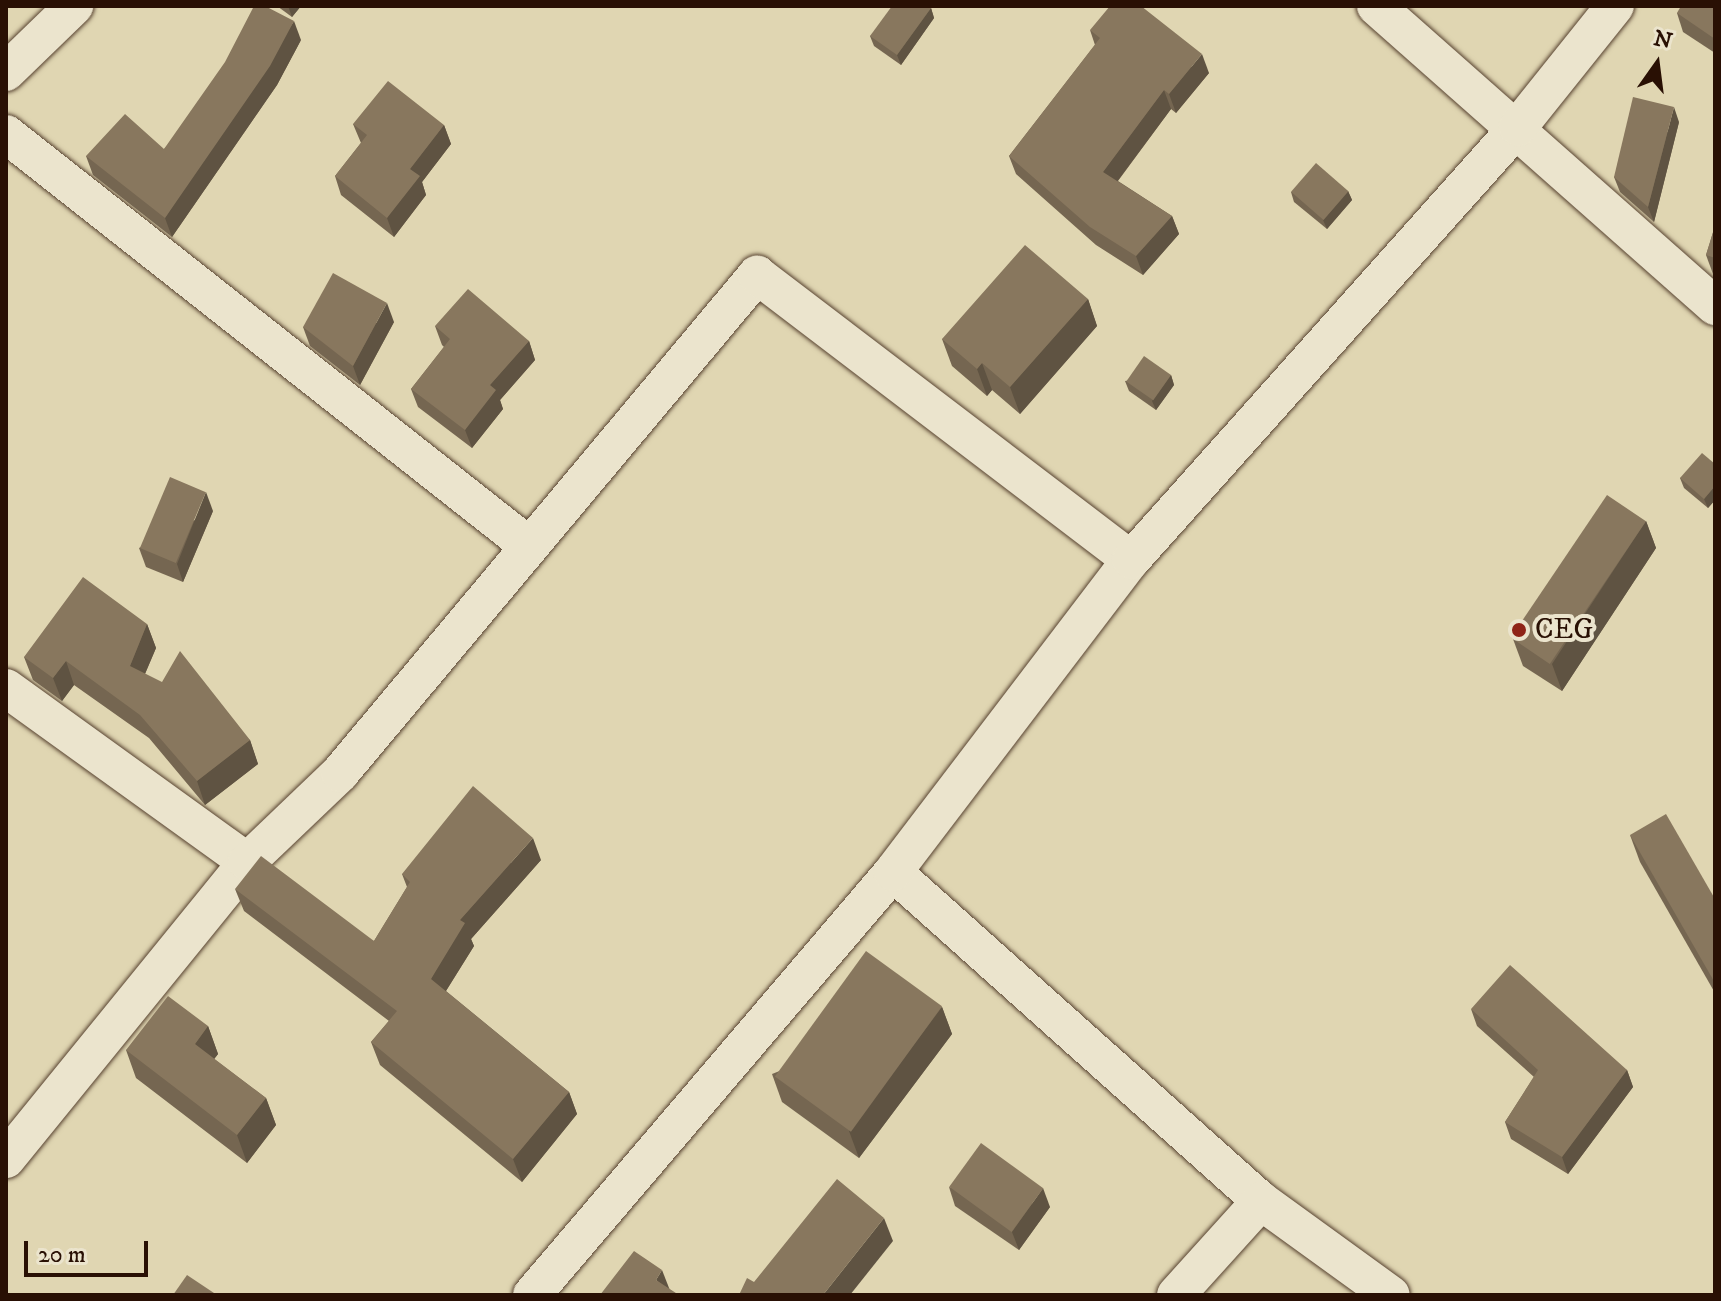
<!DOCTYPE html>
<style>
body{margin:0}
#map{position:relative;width:1721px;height:1301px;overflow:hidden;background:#e0d6b2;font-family:"IM FELL DW Pica",serif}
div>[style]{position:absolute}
.roads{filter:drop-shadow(0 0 2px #574230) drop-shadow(0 0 2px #574230)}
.minor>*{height:38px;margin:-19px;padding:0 19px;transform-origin:19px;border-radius:19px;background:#ebe4cd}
.wall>*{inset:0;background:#756651}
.shaded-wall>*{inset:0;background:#5f5342}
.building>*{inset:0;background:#88775e;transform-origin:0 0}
.dots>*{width:22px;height:22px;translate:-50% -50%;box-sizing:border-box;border:4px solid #ebe4cd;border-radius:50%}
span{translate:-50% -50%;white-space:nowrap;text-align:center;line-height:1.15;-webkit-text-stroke:8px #ebe4cd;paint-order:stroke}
.poi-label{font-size:28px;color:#291004}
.left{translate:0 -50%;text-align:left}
.frame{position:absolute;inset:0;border:8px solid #291004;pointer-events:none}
.north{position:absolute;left:1617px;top:24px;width:80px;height:80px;-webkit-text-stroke:6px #ebe4cd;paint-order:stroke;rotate:14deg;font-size:22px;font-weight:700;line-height:32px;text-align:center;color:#291004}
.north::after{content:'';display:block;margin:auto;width:28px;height:36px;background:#291004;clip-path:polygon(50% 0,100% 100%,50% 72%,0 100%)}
.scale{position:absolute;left:24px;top:1241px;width:124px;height:36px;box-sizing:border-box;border:4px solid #291004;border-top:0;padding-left:10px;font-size:24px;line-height:28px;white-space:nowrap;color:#291004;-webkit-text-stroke:6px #ebe4cd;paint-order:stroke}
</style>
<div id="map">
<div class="roads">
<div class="minor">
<div style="left:1376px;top:6px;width:453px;rotate:41.5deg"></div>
<div style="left:6px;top:72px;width:95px;rotate:-44.1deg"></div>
<div style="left:6px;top:134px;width:666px;rotate:38.23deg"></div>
<div style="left:6px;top:688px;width:297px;rotate:35.8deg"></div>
<div style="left:893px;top:872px;width:494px;rotate:41.8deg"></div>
<div style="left:1261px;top:1201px;width:160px;rotate:35.9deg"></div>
<div style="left:6px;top:1159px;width:382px;rotate:-50.9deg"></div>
<div style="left:247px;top:862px;width:129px;rotate:-43.7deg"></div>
<div style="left:340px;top:773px;width:650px;rotate:-50.06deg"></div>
<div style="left:757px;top:275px;width:470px;rotate:37.3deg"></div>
<div style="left:532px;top:1295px;width:556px;rotate:-49.52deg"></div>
<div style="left:893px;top:872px;width:392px;rotate:-52.7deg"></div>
<div style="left:1131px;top:560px;width:581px;rotate:-48.21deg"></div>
<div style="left:1518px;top:127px;width:155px;rotate:-51.3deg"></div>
<div style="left:1176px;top:1295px;width:127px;rotate:-47.9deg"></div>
</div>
</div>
<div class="wall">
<div style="clip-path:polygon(277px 6px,301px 6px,292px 17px)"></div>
<div style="clip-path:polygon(1715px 6px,1715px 53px,1683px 32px,1677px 13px)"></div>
<div style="clip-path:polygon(931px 8px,934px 18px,901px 65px,874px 46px,870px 36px)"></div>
<div style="clip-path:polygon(1090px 30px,1209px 73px,1176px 113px,1171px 109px,1118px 181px,1172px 216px,1179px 234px,1143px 275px,1096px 245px,1016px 174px,1009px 156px,1095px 45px)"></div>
<div style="clip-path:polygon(301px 40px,277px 85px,172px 237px,93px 175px,86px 156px,164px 149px)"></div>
<div style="clip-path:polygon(1679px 122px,1654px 222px,1620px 192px,1614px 177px)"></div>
<div style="clip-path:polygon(353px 124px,444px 125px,451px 144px,422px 182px,426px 195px,394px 237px,341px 195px,335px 176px,361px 143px)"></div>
<div style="clip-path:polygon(1348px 191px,1352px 200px,1327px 229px,1294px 202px,1291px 192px)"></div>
<div style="clip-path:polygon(1715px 226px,1715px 275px,1713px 274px,1706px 255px)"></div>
<div style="clip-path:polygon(1088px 299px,1097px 326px,1020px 414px,992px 390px,987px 396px,952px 366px,942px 339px)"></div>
<div style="clip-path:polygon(394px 322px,360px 385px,310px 346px,303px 327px)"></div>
<div style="clip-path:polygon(435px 326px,529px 341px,535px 360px,500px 400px,503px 409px,472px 448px,418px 407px,411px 389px,444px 347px,442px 345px)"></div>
<div style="clip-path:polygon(1171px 375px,1174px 385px,1156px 410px,1129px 391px,1125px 381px)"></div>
<div style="clip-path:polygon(1715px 464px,1715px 500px,1708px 508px,1684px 488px,1680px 478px)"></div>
<div style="clip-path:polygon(213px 511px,183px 582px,146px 567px,139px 548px)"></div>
<div style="clip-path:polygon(1646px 521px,1656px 548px,1562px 691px,1523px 666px,1513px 639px)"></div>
<div style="clip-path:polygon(147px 624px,156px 648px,145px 674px,250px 740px,258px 764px,205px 805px,149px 738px,74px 685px,62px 701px,33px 680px,24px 657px)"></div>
<div style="clip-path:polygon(1630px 835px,1715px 899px,1715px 993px,1640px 862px)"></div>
<div style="clip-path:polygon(541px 860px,471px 939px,474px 946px,446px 991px,569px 1092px,577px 1114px,522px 1182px,380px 1065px,371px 1042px,389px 1021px,244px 911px,235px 889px,374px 941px,407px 887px,402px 874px)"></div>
<div style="clip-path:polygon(942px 1007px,952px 1034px,859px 1158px,782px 1102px,772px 1074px)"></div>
<div style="clip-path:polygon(1471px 1009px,1627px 1070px,1633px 1087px,1568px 1174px,1511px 1139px,1505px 1122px,1534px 1077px,1477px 1026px)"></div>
<div style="clip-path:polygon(208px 1026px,218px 1054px,214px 1059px,266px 1098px,276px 1125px,247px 1163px,136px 1078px,126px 1050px)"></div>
<div style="clip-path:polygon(949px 1187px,1050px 1207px,1019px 1250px,955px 1206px)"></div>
</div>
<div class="shaded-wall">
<div style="clip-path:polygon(288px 6px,301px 6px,292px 17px)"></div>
<div style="clip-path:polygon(931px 8px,934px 18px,901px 65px,897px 55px)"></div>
<div style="clip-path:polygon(294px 21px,301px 40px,277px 85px,172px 237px,165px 218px)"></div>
<div style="clip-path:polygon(1202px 54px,1209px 73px,1176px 113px,1169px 94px)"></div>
<div style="clip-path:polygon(1164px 90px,1171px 109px,1110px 191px,1103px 172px)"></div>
<div style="clip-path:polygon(1674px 107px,1679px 122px,1654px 222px,1648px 207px)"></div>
<div style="clip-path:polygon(444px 125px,451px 144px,422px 182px,426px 195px,394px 237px,387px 218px,410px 169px)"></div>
<div style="clip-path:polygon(1348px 191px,1352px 200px,1327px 229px,1323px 220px)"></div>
<div style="clip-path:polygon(1172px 216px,1179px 234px,1143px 275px,1136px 256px)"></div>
<div style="clip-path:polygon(1088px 299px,1097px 326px,1020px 414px,1010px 387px)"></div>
<div style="clip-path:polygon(387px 303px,394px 322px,360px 385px,353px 366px)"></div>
<div style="clip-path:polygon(529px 341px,535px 360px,500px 400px,503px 409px,472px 448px,465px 430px,490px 385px)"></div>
<div style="clip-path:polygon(982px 363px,992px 390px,987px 396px,977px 369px)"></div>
<div style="clip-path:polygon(1171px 375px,1174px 385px,1156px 410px,1152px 401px)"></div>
<div style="clip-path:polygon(1715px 486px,1715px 500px,1708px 508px,1704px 499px)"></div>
<div style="clip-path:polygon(206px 492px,213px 511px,183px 582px,177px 564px)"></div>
<div style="clip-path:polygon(1646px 521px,1656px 548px,1562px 691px,1552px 664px)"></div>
<div style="clip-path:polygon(147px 624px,156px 648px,138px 690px,130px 666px)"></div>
<div style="clip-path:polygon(66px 661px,74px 685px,62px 701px,53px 678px)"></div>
<div style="clip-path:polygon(250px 740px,258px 764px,205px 805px,197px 781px)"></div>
<div style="clip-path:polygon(533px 838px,541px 860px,471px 939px,474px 946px,439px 1002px,431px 979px,460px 920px)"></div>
<div style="clip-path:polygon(942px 1007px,952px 1034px,859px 1158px,849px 1131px)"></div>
<div style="clip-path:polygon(208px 1026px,218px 1054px,205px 1071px,195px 1044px)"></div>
<div style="clip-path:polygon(1627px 1070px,1633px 1087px,1568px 1174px,1562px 1157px)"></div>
<div style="clip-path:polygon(569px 1092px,577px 1114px,522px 1182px,513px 1159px)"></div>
<div style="clip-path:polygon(266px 1098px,276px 1125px,247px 1163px,237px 1135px)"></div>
<div style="clip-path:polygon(1043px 1188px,1050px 1207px,1019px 1250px,1012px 1232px)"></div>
<div style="clip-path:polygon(884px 1218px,893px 1241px,850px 1295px,823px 1295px)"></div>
<div style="clip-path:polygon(662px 1270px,671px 1293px,656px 1280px)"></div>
</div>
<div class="building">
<div style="clip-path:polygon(254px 6px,265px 6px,294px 21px,270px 66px,165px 218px,86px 156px,125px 114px,164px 149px,225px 62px)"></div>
<div style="clip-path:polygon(892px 6px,928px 6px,931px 8px,897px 55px,870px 36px)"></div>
<div style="clip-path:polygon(1110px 6px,1141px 6px,1202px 54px,1169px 94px,1164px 90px,1103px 172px,1172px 216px,1136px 256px,1090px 227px,1009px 156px,1100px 38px,1090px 30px)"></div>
<div style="clip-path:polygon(1681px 6px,1715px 6px,1715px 39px,1677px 13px)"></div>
<div style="clip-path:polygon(388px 81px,444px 125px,410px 169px,420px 176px,387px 218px,335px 176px,367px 135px,353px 124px)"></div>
<div style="clip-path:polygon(1633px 97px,1674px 107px,1648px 207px,1614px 177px)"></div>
<div style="left:1316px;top:163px;width:43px;height:38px;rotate:41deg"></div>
<div style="clip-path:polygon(1715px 226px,1715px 258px,1706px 255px)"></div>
<div style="clip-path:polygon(1025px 245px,1088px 299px,1010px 387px,982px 363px,977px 369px,942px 339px)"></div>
<div style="clip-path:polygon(333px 273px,387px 303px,353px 366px,303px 327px)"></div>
<div style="clip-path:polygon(468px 289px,529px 341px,490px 385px,496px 390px,465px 430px,411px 389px,450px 339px,435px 326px)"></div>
<div style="left:1144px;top:356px;width:33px;height:31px;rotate:35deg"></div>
<div style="clip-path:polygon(1702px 453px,1715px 464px,1715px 486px,1704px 499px,1680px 478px)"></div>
<div style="left:170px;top:477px;width:39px;height:77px;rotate:23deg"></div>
<div style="left:1607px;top:495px;width:47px;height:172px;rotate:34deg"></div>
<div style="clip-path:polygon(83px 577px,147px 624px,130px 666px,162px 682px,180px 651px,250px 740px,197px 781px,140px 715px,66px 661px,53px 678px,24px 657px)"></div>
<div style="clip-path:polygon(473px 786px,533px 838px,460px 920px,465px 923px,431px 979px,569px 1092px,513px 1159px,371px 1042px,397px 1011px,235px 889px,261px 856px,374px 941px,410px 882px,402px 874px)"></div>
<div style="clip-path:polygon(1666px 814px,1715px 899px,1715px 983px,1630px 835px)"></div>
<div style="left:866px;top:951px;width:94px;height:155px;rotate:36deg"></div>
<div style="clip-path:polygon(1510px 965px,1627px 1070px,1562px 1157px,1505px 1122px,1538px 1070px,1471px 1009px)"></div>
<div style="clip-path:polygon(168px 996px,208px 1026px,195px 1044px,266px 1098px,237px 1135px,126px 1050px)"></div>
<div style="left:981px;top:1143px;width:77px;height:54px;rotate:36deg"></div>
<div style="clip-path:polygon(837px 1179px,884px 1218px,823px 1295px,739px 1295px,747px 1278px,754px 1282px)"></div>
<div style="clip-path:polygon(634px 1251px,662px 1270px,656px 1280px,679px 1295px,600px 1295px)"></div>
<div style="clip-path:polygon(187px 1275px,217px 1295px,173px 1295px)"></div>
</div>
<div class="dots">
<div style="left:1519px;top:630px;background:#8f2418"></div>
</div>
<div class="poi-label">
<span class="left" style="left:1535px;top:630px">CEG</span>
</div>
<div class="frame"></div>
<div class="north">N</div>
<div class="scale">20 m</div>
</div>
